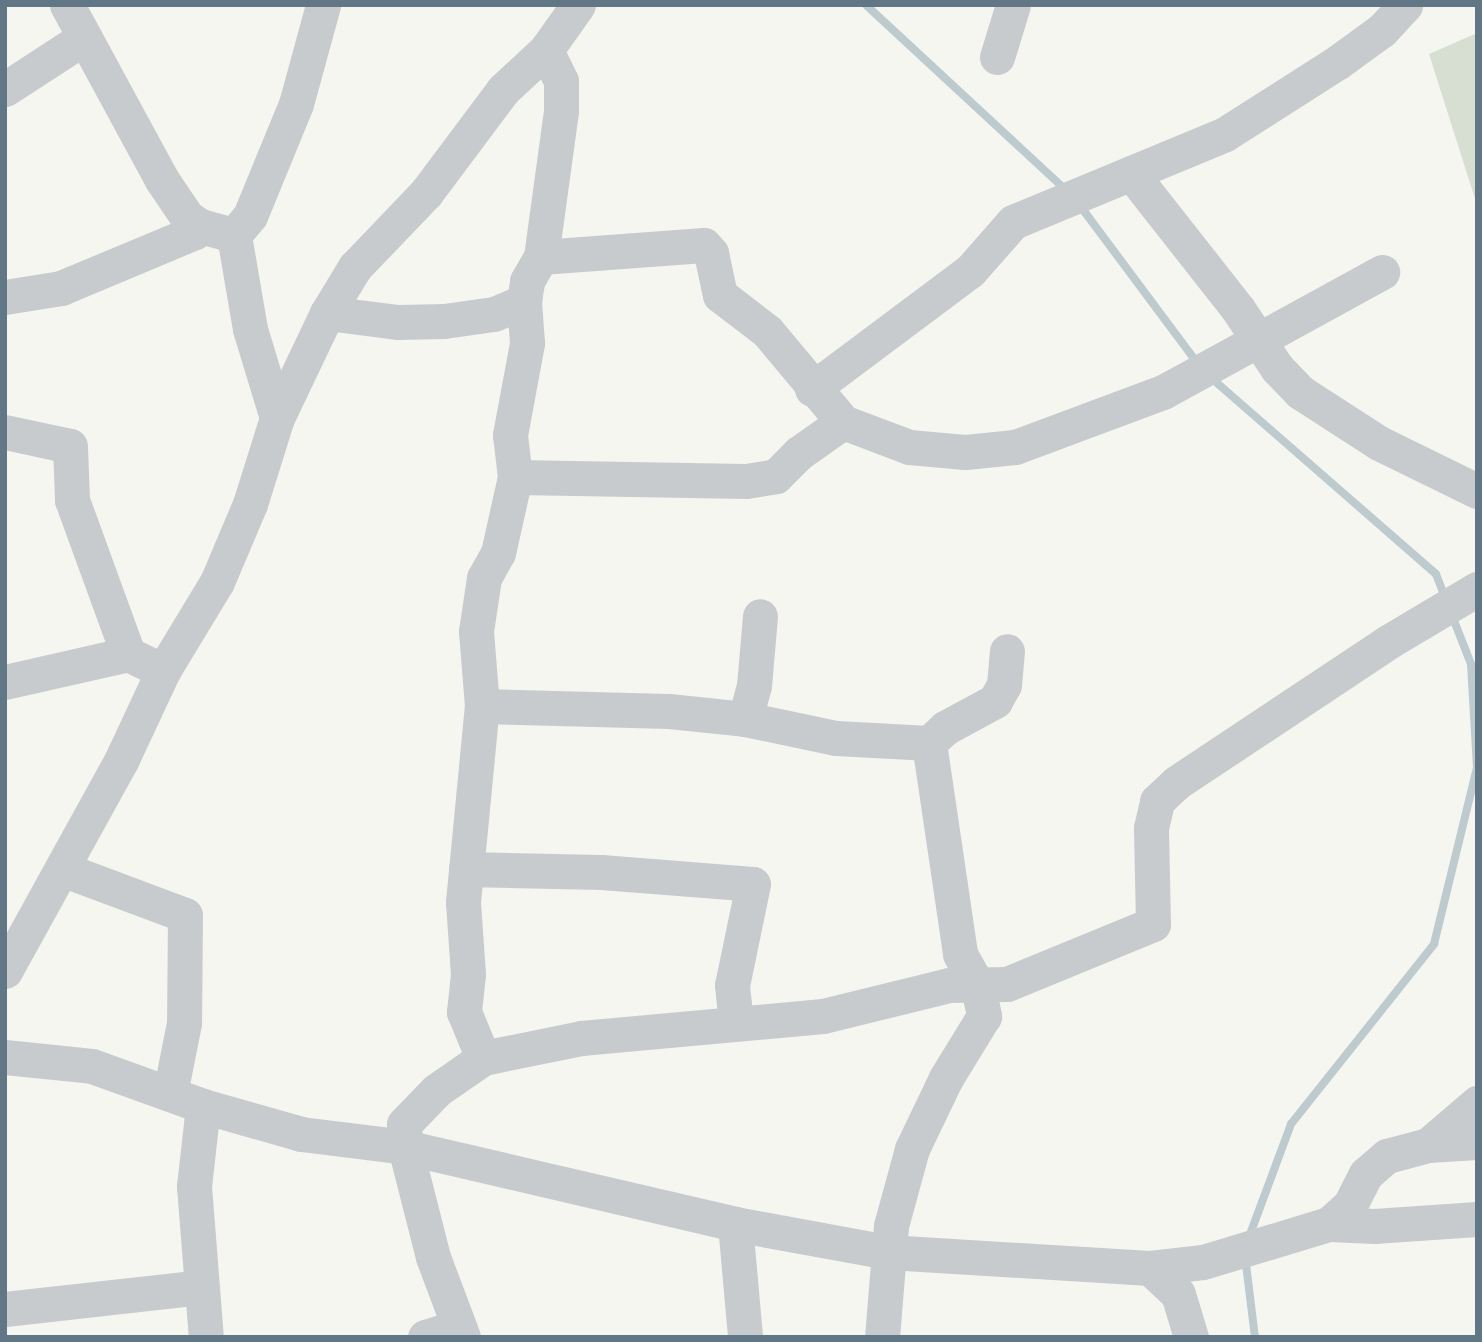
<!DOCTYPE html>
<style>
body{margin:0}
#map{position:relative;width:1482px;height:1342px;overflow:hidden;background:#f6f6f1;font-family:Signika,sans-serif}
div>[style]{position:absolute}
.green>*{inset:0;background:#d7ded2}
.stream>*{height:8px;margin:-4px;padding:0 4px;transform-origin:4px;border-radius:4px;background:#bdcbcf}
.minor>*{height:35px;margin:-17.5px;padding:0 17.5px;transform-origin:17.5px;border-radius:17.5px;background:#c8cbce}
span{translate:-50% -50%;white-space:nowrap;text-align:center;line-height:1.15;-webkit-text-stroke:7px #fff;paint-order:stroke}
.frame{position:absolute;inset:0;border:7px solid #617786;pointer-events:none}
</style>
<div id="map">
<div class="green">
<div style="clip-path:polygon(1477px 33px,1477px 205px,1429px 54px)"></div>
</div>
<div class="stream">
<div style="left:866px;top:5px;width:274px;rotate:42.8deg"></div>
<div style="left:1078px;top:203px;width:201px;rotate:53.3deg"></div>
<div style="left:1209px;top:376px;width:301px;rotate:41.1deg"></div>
<div style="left:1436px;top:574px;width:25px;rotate:69deg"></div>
<div style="left:1249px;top:1237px;width:121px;rotate:-69.6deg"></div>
<div style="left:1291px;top:1124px;width:230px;rotate:-51.5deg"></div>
<div style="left:1434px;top:944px;width:181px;rotate:-76.3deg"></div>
<div style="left:1477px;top:768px;width:104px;rotate:-93.3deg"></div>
<div style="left:1471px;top:664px;width:55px;rotate:-111.4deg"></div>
<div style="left:1245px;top:1256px;width:82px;rotate:83deg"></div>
</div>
<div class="minor">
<div style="left:67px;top:5px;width:199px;rotate:61.5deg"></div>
<div style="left:162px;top:180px;width:45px;rotate:56deg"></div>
<div style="left:187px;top:217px;width:16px;rotate:35deg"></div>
<div style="left:200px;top:226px;width:35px;rotate:15deg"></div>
<div style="left:997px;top:57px;width:54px;rotate:-72.9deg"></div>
<div style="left:5px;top:89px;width:95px;rotate:-33deg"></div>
<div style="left:1131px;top:173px;width:173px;rotate:51.8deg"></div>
<div style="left:1238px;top:309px;width:71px;rotate:56.5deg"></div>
<div style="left:1277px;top:368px;width:33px;rotate:46deg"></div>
<div style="left:1300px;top:392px;width:94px;rotate:32.8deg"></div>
<div style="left:1379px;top:443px;width:109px;rotate:26.1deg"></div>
<div style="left:541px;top:257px;width:163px;rotate:-4.2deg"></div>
<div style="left:704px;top:245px;width:11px;rotate:49deg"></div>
<div style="left:711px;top:253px;width:43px;rotate:77.9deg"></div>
<div style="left:720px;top:295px;width:59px;rotate:37.5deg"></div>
<div style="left:767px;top:331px;width:119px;rotate:50.1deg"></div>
<div style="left:843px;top:422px;width:71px;rotate:20.7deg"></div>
<div style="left:909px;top:447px;width:56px;rotate:5.1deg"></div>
<div style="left:965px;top:452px;width:50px;rotate:-5.7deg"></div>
<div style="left:1015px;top:447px;width:158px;rotate:-20.4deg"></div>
<div style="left:1163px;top:392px;width:250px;rotate:-28.7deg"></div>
<div style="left:5px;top:297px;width:57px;rotate:-9.1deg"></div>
<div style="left:61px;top:288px;width:145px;rotate:-22.7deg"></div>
<div style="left:195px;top:232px;width:8px;rotate:-50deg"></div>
<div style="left:327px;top:313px;width:72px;rotate:7.2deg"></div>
<div style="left:398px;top:322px;width:46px;rotate:-1.2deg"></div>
<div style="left:444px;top:321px;width:50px;rotate:-8deg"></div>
<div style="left:494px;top:314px;width:33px;rotate:-23deg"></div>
<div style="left:812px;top:389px;width:197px;rotate:-36.8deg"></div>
<div style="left:970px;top:271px;width:65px;rotate:-48.7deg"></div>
<div style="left:1013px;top:222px;width:230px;rotate:-22.5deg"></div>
<div style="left:1225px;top:134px;width:134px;rotate:-32.5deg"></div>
<div style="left:1338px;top:62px;width:54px;rotate:-36deg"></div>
<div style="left:1382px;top:30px;width:34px;rotate:-47deg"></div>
<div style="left:277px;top:418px;width:93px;rotate:-106.9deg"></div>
<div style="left:250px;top:329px;width:95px;rotate:-99.7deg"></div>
<div style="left:234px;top:235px;width:25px;rotate:-50deg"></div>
<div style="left:250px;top:216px;width:121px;rotate:-67.7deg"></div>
<div style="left:296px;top:104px;width:103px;rotate:-74.7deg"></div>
<div style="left:5px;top:432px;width:66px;rotate:12.2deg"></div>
<div style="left:70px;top:446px;width:54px;rotate:87.9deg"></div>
<div style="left:72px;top:500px;width:164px;rotate:70deg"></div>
<div style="left:128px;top:654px;width:39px;rotate:26deg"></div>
<div style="left:515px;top:477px;width:231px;rotate:1deg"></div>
<div style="left:746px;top:481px;width:30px;rotate:-9deg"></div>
<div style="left:776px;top:476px;width:33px;rotate:-45deg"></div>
<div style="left:799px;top:453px;width:54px;rotate:-35.2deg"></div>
<div style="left:5px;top:682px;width:126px;rotate:-12.8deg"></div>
<div style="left:482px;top:706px;width:187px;rotate:1.5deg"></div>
<div style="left:669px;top:711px;width:76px;rotate:6deg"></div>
<div style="left:745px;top:719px;width:93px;rotate:11.8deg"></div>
<div style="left:836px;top:738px;width:93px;rotate:3.1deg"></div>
<div style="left:929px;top:743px;width:213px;rotate:81.6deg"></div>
<div style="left:960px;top:954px;width:38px;rotate:61deg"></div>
<div style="left:978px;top:987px;width:30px;rotate:78deg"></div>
<div style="left:984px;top:1016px;width:73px;rotate:121.5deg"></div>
<div style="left:946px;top:1078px;width:79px;rotate:115.6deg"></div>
<div style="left:912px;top:1149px;width:80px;rotate:105.3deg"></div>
<div style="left:891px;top:1226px;width:111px;rotate:94.6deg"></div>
<div style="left:745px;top:719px;width:34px;rotate:-75deg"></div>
<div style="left:754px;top:686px;width:70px;rotate:-85.1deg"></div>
<div style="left:929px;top:743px;width:22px;rotate:-43deg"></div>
<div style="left:945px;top:728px;width:57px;rotate:-28.4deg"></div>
<div style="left:995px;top:701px;width:18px;rotate:-61deg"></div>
<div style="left:1004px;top:685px;width:34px;rotate:-85deg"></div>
<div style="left:62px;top:869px;width:131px;rotate:20.5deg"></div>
<div style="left:185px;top:915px;width:108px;rotate:90.5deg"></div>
<div style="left:184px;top:1023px;width:72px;rotate:101.2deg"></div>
<div style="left:466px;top:869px;width:135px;rotate:1.3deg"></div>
<div style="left:601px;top:872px;width:152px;rotate:4.5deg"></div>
<div style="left:753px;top:884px;width:103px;rotate:101.7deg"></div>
<div style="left:732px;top:985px;width:37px;rotate:84deg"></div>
<div style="left:5px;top:971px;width:240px;rotate:-61.1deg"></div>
<div style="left:121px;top:761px;width:99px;rotate:-65deg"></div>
<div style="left:163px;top:671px;width:104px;rotate:-58.8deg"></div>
<div style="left:217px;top:582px;width:85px;rotate:-67.1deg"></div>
<div style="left:250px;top:504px;width:90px;rotate:-72.6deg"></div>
<div style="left:277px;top:418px;width:116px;rotate:-64.5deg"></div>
<div style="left:327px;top:313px;width:54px;rotate:-58.7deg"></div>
<div style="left:355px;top:267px;width:103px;rotate:-46.2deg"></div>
<div style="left:426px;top:193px;width:129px;rotate:-53.2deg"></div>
<div style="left:503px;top:90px;width:59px;rotate:-42.9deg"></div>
<div style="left:546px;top:50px;width:55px;rotate:-54.6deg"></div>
<div style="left:5px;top:1057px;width:87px;rotate:5.9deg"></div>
<div style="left:92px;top:1066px;width:118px;rotate:19.8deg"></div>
<div style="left:203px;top:1106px;width:102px;rotate:15.9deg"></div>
<div style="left:301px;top:1134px;width:105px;rotate:7.1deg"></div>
<div style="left:405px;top:1147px;width:339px;rotate:13.1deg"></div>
<div style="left:735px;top:1224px;width:156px;rotate:10.4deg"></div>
<div style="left:888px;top:1252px;width:262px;rotate:3.5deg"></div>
<div style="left:1150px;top:1268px;width:38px;rotate:43deg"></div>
<div style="left:1178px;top:1294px;width:45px;rotate:73.2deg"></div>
<div style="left:483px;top:1058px;width:50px;rotate:-112.4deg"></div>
<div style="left:464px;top:1012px;width:38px;rotate:-84deg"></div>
<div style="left:468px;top:974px;width:72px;rotate:-94deg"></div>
<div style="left:463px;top:902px;width:197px;rotate:-84.5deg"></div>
<div style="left:482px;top:706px;width:75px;rotate:-94.6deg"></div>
<div style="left:476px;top:631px;width:54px;rotate:-81.4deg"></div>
<div style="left:484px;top:578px;width:29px;rotate:-61deg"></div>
<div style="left:498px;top:553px;width:78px;rotate:-77.4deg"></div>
<div style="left:515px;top:477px;width:42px;rotate:-96.8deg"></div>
<div style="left:510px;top:435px;width:94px;rotate:-79.5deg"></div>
<div style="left:527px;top:343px;width:42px;rotate:-94.1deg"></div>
<div style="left:524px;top:301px;width:20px;rotate:-81deg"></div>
<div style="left:527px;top:281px;width:28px;rotate:-60deg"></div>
<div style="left:541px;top:257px;width:147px;rotate:-82.2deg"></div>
<div style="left:561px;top:111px;width:30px;rotate:-90deg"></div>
<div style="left:561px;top:81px;width:34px;rotate:-116deg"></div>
<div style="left:203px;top:1106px;width:81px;rotate:96.4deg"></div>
<div style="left:194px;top:1186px;width:151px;rotate:85.5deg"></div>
<div style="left:1428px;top:1145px;width:65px;rotate:-40.6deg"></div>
<div style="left:735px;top:1224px;width:113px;rotate:84.9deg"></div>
<div style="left:1329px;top:1224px;width:28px;rotate:-42deg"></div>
<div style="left:1350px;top:1205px;width:35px;rotate:-63deg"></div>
<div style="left:1366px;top:1174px;width:28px;rotate:-41deg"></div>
<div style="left:1387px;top:1156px;width:42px;rotate:-15deg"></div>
<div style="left:1428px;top:1145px;width:49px;rotate:-3.5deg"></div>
<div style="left:1150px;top:1268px;width:53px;rotate:-6.5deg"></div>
<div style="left:1203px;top:1262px;width:132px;rotate:-16.8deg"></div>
<div style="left:1329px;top:1224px;width:45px;rotate:2.5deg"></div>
<div style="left:1374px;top:1226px;width:103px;rotate:-3.9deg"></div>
<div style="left:5px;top:1309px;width:197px;rotate:-6.4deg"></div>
<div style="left:425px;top:1337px;width:34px;rotate:-17deg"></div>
<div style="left:463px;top:1337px;width:85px;rotate:-110.6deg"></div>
<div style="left:433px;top:1257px;width:114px;rotate:-104.3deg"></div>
<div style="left:405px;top:1147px;width:23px;rotate:-92deg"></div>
<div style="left:404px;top:1124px;width:47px;rotate:-45.9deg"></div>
<div style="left:437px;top:1090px;width:56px;rotate:-34.8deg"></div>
<div style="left:483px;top:1058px;width:100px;rotate:-11.5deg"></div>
<div style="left:581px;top:1038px;width:243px;rotate:-5.2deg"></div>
<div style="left:823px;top:1016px;width:130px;rotate:-13.8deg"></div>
<div style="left:949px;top:985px;width:58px;rotate:-1deg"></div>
<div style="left:1007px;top:984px;width:158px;rotate:-22.3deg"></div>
<div style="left:1153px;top:924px;width:96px;rotate:-91.2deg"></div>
<div style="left:1151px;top:828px;width:28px;rotate:-77deg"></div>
<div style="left:1157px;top:801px;width:26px;rotate:-43deg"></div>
<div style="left:1176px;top:783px;width:255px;rotate:-33.6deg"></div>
<div style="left:1388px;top:642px;width:104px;rotate:-30.8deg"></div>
</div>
<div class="frame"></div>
</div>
